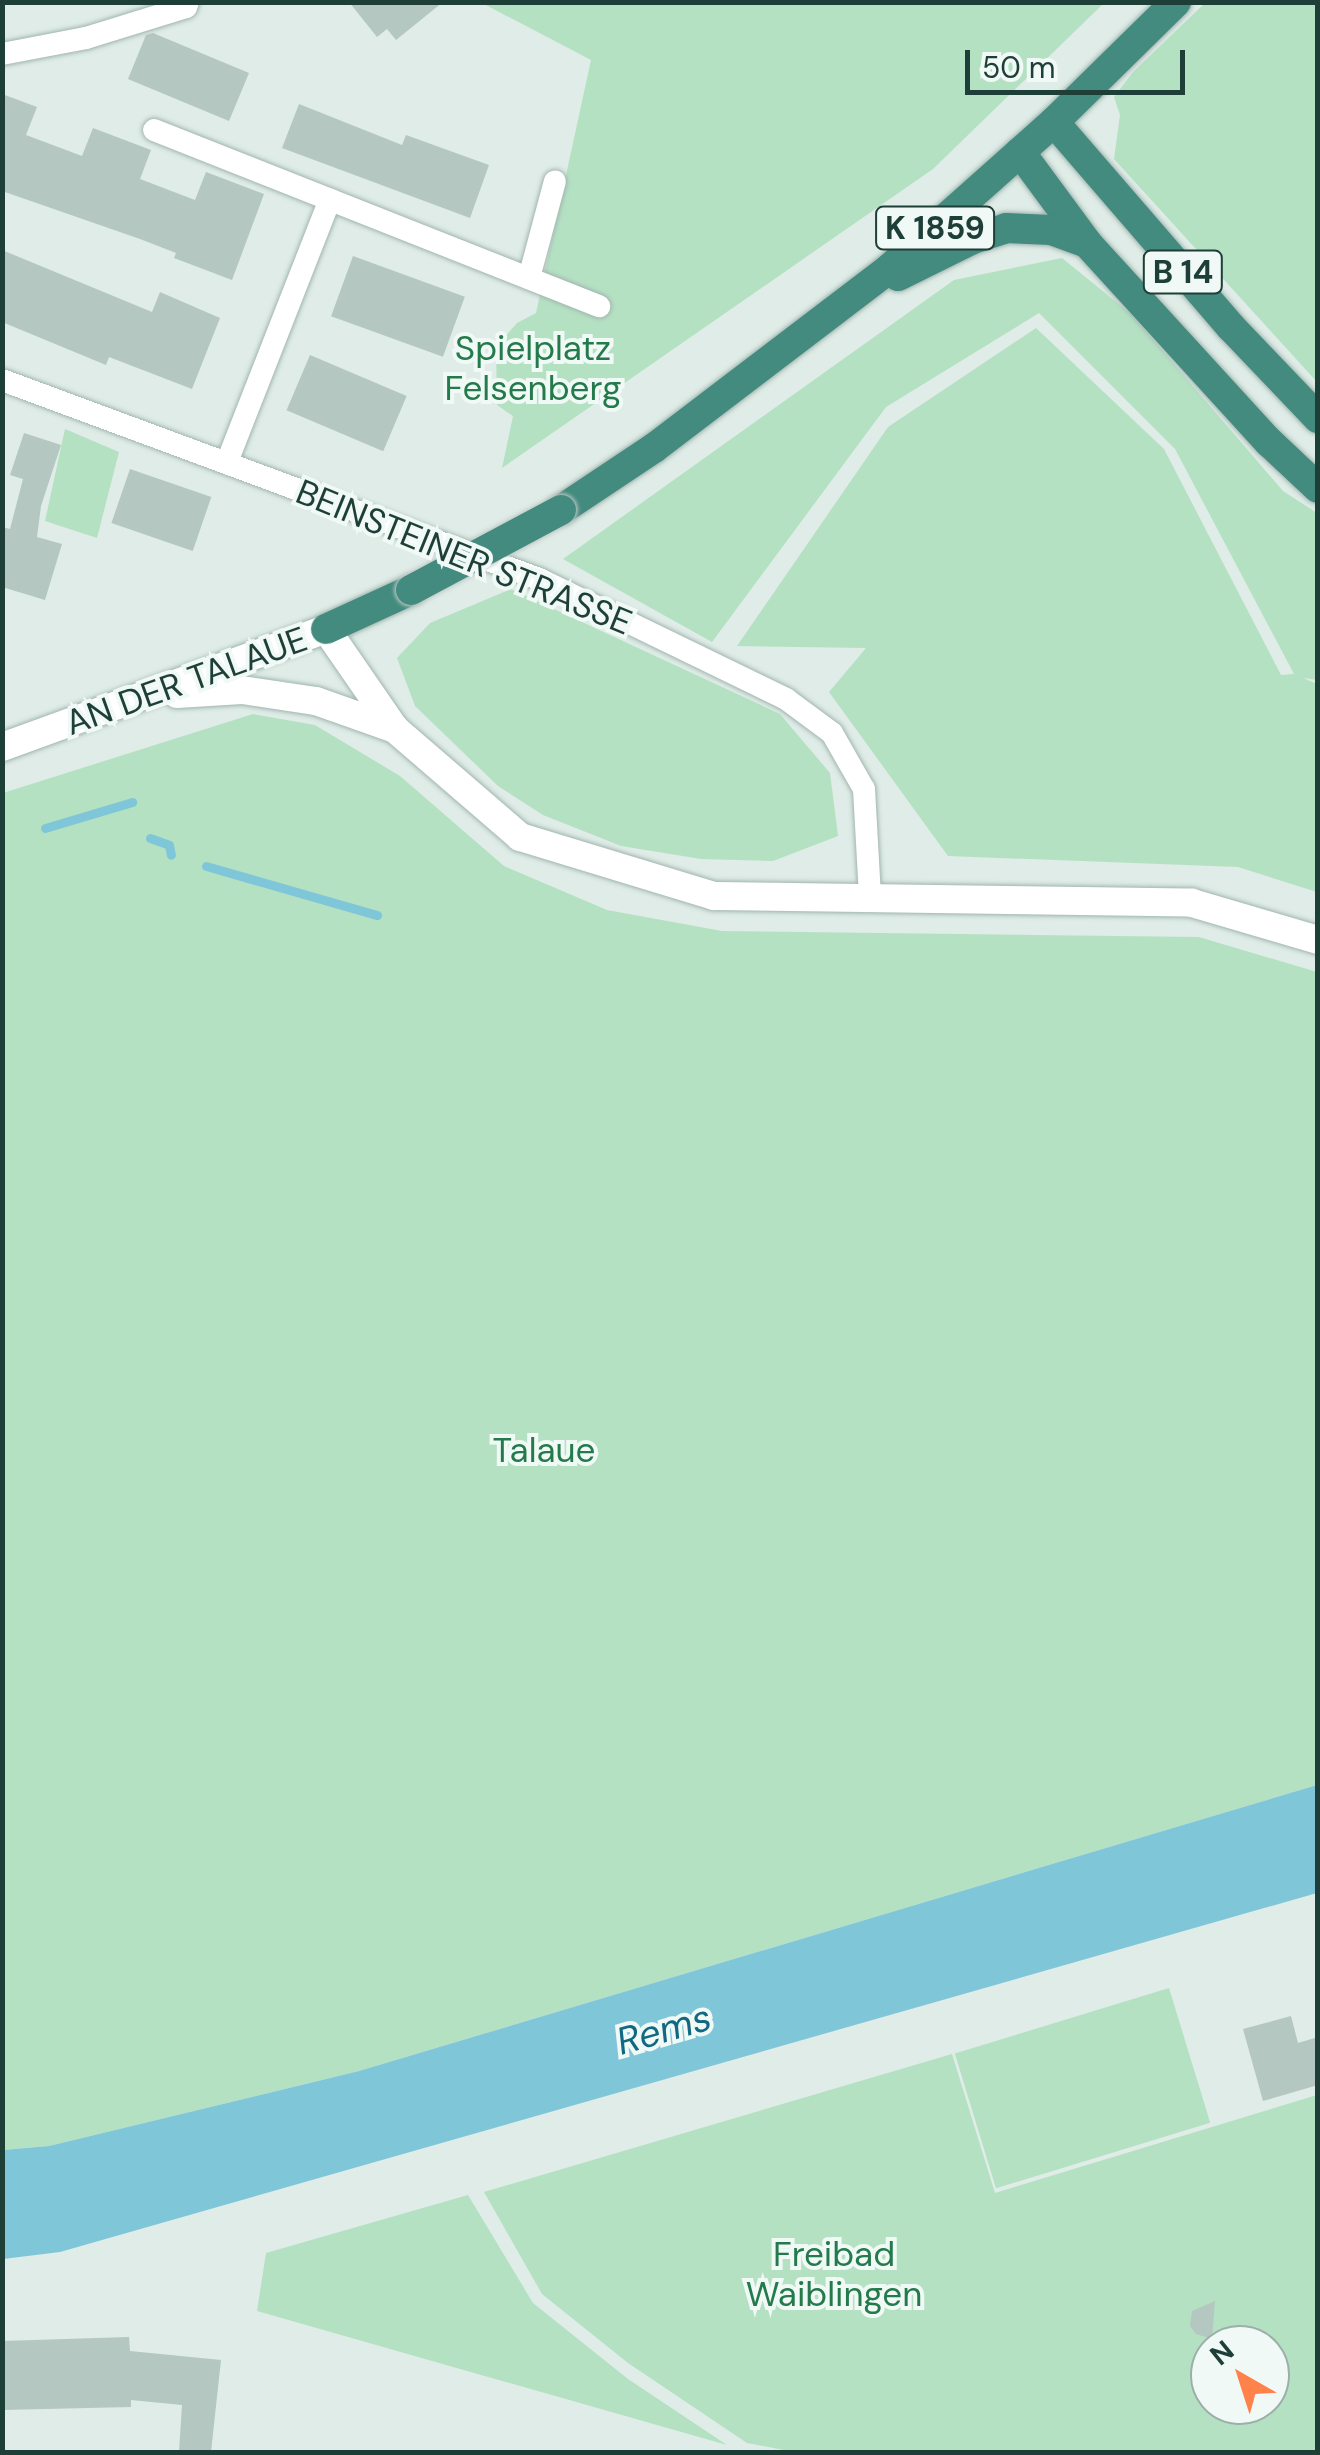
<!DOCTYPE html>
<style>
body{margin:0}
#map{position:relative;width:1320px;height:2455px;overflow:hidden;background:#dfece7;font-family:"DM Sans",sans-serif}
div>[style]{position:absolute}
.green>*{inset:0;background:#b5e1c3;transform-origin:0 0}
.water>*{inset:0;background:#80c6d9}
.stream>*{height:9px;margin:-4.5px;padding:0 4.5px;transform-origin:4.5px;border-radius:4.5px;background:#80c6d9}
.building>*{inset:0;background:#b4c7c0;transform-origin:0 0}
.roads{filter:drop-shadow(0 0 2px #a1b5af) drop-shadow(0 0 2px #a1b5af)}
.minor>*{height:22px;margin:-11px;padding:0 11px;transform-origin:11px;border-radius:11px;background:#fff}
.tertiary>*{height:28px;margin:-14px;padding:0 14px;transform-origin:14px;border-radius:14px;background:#fff}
.trunk>*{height:30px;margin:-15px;padding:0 15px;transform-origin:15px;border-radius:15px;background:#428b7e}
.bridges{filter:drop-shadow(0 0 2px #c0c9c7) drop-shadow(0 0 2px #c0c9c7)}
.trunk-bridge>*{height:30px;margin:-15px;padding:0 15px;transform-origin:15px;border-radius:15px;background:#428b7e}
span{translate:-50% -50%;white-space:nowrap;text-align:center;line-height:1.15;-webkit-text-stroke:8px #f0f9f5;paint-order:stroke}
.shield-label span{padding:2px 8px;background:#f0f9f5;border:2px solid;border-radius:8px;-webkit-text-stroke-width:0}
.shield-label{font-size:32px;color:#1e3f38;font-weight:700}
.park-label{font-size:35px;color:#237a4a}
.street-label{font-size:35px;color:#1e3f38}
.water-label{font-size:38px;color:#116882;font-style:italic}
.frame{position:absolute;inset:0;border:5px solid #1e3f38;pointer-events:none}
.north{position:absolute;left:1190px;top:2325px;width:100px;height:100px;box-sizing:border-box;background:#f0f9f5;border:2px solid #9cafa9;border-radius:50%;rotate:321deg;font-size:28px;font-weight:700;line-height:40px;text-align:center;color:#1e3f38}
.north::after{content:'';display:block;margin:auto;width:35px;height:45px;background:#ff824b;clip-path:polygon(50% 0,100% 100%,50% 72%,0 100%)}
.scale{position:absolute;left:965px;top:50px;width:220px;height:45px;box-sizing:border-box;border:5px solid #1e3f38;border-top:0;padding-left:12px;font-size:30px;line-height:35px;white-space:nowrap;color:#1e3f38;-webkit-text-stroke:8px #f0f9f5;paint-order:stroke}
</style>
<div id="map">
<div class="green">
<div style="clip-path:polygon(1206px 2px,1317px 3px,1317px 382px,1114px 159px,1120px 115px,1114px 97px,1133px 72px)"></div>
<div style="clip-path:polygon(482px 3px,1104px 3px,933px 169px,502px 468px,513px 416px,497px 405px,496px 347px,517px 323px,536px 313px,591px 60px)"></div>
<div style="clip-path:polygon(1062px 258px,1131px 314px,1283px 491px,1317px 513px,1317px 680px,1303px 678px,1317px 684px,1317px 892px,1238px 867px,948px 856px,829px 692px,866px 648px,737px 646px,888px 427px,1036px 328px,1164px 449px,1281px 675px,1294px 674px,1175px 449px,1039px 313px,886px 407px,712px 642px,563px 559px,954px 280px)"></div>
<div style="clip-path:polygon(65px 429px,119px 452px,97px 538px,45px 521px)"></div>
<div style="clip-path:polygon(511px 589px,780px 714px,830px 773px,838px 836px,773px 861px,701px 859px,621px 846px,543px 815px,498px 786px,415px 706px,397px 658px,430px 623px)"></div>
<div style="clip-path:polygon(253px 714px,315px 725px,400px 776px,504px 866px,607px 910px,722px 931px,1199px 937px,1317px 972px,1317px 1785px,359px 2071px,49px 2146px,3px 2150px,3px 793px)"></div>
<div style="left:1169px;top:1988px;width:141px;height:224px;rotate:73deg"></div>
<div style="clip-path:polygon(evenodd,952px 2054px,995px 2193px,1317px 2095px,1317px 2452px,794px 2452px,747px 2443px,628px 2363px,542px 2294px,484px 2192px,952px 2054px,1210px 2345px,1270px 2345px,1270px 2405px,1210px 2405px,1210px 2345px)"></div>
<div style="clip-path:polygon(468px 2195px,533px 2303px,628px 2379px,727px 2445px,257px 2311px,266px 2253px)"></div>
</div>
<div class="water">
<div style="clip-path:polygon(1317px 1785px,1317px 1893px,60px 2252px,3px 2259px,3px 2150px,49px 2146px,359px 2071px)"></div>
</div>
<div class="stream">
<div style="left:45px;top:828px;width:91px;rotate:-16.6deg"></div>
<div style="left:150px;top:838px;width:20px;rotate:20deg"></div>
<div style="left:169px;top:845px;width:10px;rotate:79deg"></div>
<div style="left:206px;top:866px;width:178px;rotate:16deg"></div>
</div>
<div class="building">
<div style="clip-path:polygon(349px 2px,443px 2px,396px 40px,387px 29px,377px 37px)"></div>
<div style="clip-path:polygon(153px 33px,249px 73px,229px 121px,128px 79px,146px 35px)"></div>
<div style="clip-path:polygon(2px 94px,37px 107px,26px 135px,82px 156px,93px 128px,151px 150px,140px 179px,195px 200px,206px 172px,264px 194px,232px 280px,174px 258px,176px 253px,140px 239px,2px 191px)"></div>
<div style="clip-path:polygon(299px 104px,402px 145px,406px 135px,489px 165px,470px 218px,282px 148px)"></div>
<div style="clip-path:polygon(2px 250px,152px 312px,160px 292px,220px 318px,192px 389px,109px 357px,106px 365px,2px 322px)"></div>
<div style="left:353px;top:256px;width:119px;height:64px;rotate:20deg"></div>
<div style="left:310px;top:355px;width:105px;height:60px;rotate:23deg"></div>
<div style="clip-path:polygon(24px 433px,61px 445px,41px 506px,37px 537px,62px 544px,45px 600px,2px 587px,2px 527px,10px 529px,23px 479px,10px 475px)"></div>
<div style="left:130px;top:469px;width:86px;height:57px;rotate:19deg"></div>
<div style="clip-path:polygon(1291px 2016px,1298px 2043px,1318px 2037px,1318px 2085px,1263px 2101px,1243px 2029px)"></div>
<div style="clip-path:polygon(1215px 2301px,1212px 2339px,1196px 2334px,1190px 2326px,1192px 2311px)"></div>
<div style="clip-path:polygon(129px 2337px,130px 2351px,221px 2360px,211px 2452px,179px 2452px,182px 2405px,131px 2400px,131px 2407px,2px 2410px,2px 2341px)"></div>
</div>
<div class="roads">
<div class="minor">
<div style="left:2px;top:54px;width:86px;rotate:-10.8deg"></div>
<div style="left:86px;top:38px;width:105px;rotate:-17.2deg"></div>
<div style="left:186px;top:7px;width:5px;rotate:-68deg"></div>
<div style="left:154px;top:130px;width:479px;rotate:21.6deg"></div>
<div style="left:529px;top:278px;width:100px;rotate:-75deg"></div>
<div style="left:2px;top:380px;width:573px;rotate:20.33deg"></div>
<div style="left:539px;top:579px;width:275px;rotate:25.9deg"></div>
<div style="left:786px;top:699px;width:57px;rotate:36.5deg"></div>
<div style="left:832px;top:733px;width:64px;rotate:60.3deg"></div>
<div style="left:864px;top:789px;width:107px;rotate:86.8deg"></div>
<div style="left:227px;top:462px;width:282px;rotate:-68.6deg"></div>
</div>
<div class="tertiary">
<div style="left:177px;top:694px;width:65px;rotate:-3.5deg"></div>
<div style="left:242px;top:690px;width:75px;rotate:8.5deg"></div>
<div style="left:316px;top:701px;width:84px;rotate:19.5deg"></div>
<div style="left:2px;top:747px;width:345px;rotate:-20deg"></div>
<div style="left:326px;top:629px;width:121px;rotate:55.4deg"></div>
<div style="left:395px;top:729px;width:165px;rotate:40.8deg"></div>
<div style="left:520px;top:837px;width:203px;rotate:16.9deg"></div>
<div style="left:714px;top:896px;width:478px;rotate:0.8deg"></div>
<div style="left:1192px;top:903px;width:131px;rotate:16.4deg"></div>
</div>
<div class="trunk">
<div style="left:1054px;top:122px;width:271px;rotate:49.2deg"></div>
<div style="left:1231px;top:327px;width:126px;rotate:46.3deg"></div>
<div style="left:1020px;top:152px;width:113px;rotate:53.6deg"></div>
<div style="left:1087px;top:243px;width:270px;rotate:47.6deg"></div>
<div style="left:1269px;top:442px;width:67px;rotate:43.2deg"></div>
<div style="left:898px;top:276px;width:84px;rotate:-26.3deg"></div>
<div style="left:973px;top:239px;width:35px;rotate:-18deg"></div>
<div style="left:1006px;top:228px;width:45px;rotate:2.5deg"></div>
<div style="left:1051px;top:230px;width:38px;rotate:20deg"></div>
<div style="left:561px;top:510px;width:112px;rotate:-33.7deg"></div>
<div style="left:654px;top:448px;width:297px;rotate:-37.3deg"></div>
<div style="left:890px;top:268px;width:220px;rotate:-41.7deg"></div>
<div style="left:1054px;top:122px;width:171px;rotate:-44.5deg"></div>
<div style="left:326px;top:629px;width:94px;rotate:-24.6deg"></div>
</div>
</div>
<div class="bridges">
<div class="trunk-bridge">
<div style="left:411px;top:590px;width:170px;rotate:-28.1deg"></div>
</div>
</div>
<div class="shield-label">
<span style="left:935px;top:228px">K 1859</span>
<span style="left:1183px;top:272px">B 14</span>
</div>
<div class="park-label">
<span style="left:533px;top:368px">Spielplatz<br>Felsenberg</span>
<span style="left:544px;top:1450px">Talaue</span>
<span style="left:834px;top:2274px">Freibad<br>Waiblingen</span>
</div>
<div class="street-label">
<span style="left:464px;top:557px;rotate:22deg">BEINSTEINER STRASSE</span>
<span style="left:186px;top:681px;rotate:-20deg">AN DER TALAUE</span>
</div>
<div class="water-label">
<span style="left:664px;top:2030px;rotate:-16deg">Rems</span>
</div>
<div class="frame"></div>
<div class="north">N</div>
<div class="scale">50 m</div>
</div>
